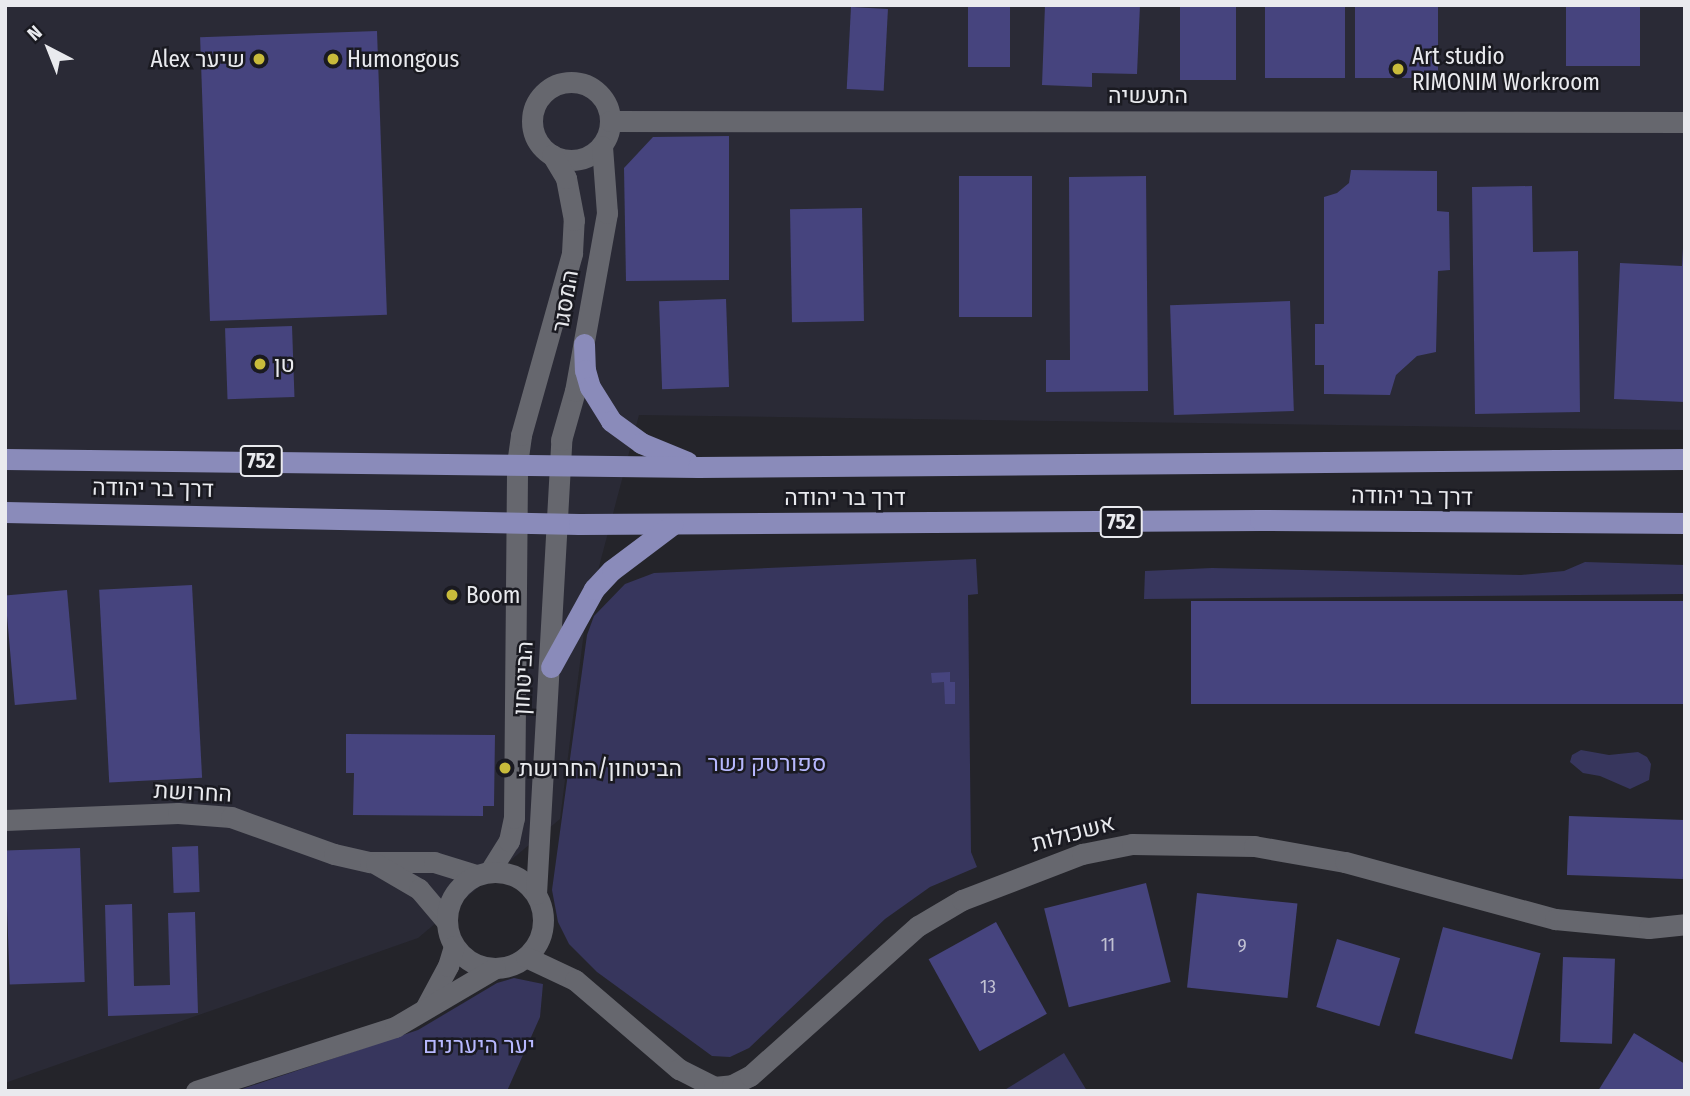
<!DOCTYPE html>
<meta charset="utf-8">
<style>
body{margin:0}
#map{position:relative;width:1690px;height:1096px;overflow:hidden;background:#24242a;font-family:"Fira Sans Condensed",Heebo,sans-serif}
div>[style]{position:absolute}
.built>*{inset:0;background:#2a2a36}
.green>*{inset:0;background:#37365d}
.building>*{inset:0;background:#46447e;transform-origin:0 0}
.minor>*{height:21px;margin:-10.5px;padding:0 10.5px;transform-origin:10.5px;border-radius:10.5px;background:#66676e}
.minor>.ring{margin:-10.5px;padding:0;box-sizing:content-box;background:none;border:21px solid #66676e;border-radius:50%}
.major>*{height:21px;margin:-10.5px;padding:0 10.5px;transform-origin:10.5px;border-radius:10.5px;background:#8a8bba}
.dots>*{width:19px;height:19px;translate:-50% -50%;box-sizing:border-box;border:4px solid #1a1a21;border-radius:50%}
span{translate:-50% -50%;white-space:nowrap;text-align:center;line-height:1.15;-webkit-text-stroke:5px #1a1a21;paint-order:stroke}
.number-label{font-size:19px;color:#c0c0d2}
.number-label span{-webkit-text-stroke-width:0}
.shield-label span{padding:2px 5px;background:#1a1a21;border:2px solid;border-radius:5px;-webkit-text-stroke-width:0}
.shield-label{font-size:21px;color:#e9eaee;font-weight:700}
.poi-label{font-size:23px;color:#e9eaee}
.left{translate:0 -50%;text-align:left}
.right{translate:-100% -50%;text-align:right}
.street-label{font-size:23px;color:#e9eaee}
.park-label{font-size:23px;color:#b7b8fe}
.frame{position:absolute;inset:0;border:7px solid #e9eaee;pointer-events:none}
.north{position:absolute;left:14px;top:14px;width:70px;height:70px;-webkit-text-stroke:5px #1a1a21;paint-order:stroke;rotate:318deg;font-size:19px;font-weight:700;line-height:28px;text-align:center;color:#e9eaee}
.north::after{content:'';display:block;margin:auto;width:24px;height:32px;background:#e9eaee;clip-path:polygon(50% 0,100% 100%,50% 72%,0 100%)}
</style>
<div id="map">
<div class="built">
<div style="clip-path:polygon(5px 5px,1685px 5px,1685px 430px,639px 415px,586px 616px,560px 819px,418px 938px,5px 1083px)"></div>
</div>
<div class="green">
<div style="clip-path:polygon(976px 559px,978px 594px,968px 595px,971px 852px,977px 867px,930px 887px,885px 919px,749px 1048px,730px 1057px,712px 1056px,597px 972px,569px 944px,558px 922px,552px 890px,587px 635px,594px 616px,625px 584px,654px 573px)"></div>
<div style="clip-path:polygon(1585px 562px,1685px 565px,1685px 594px,1144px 599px,1145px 571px,1212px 568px,1521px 575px,1564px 571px)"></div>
<div style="clip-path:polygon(1581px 750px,1609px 755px,1638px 752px,1647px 757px,1651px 764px,1649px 780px,1630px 789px,1600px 776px,1583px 773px,1570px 762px,1572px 755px)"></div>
<div style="clip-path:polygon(514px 978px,543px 984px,540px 1017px,507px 1091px,236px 1091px,418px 1030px,497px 983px)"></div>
<div style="clip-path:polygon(1064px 1053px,1087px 1091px,1003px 1091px)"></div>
</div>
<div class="building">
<div style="left:968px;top:5px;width:42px;height:62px"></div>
<div style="clip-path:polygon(1045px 5px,1140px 5px,1137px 74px,1092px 73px,1092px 87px,1042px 85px)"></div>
<div style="left:1180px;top:5px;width:56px;height:75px"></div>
<div style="left:1265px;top:5px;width:80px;height:73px"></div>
<div style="left:1355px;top:5px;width:83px;height:73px"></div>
<div style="left:1566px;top:5px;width:74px;height:61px"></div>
<div style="left:851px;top:7px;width:37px;height:82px;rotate:3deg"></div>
<div style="left:377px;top:31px;width:284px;height:177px;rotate:88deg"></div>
<div style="clip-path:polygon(729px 136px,729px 280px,626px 281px,624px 168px,653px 137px)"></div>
<div style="clip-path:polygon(1351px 170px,1437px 171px,1437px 211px,1449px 212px,1450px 270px,1438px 271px,1436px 352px,1417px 356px,1396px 375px,1390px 395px,1324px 394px,1324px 365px,1315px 365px,1315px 324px,1324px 324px,1324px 197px,1337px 193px,1349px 183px)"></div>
<div style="left:959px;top:176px;width:73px;height:141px"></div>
<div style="clip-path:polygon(1146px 176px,1148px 391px,1046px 392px,1046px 360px,1070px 360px,1069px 177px)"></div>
<div style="clip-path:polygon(1532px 186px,1533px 252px,1578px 251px,1580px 412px,1475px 414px,1472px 187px)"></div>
<div style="left:862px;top:208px;width:113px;height:72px;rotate:89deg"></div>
<div style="clip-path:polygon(1683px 248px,1685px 402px,1614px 399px,1620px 263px,1682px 266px)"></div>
<div style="left:726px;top:299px;width:88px;height:67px;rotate:88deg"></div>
<div style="left:1290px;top:301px;width:110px;height:120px;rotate:88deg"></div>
<div style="left:292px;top:326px;width:71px;height:67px;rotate:88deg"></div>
<div style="left:192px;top:585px;width:193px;height:93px;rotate:87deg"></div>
<div style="left:67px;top:590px;width:110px;height:62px;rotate:85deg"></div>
<div style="left:1191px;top:601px;width:494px;height:103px"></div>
<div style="clip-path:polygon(950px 672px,950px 682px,955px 682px,955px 704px,945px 704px,944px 682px,932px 683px,931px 673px)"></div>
<div style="clip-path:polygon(346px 734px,495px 735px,494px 806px,483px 806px,483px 816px,353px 815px,354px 773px,346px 773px)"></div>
<div style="left:1569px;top:816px;width:116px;height:59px;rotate:2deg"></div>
<div style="left:198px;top:846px;width:46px;height:26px;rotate:88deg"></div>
<div style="left:80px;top:848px;width:134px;height:75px;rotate:88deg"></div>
<div style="left:1146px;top:883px;width:102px;height:105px;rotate:76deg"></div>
<div style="left:1197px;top:893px;width:101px;height:95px;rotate:6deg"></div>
<div style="clip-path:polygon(132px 904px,134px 986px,170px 985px,168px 913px,195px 912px,198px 1013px,108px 1016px,105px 905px)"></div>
<div style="left:996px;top:922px;width:105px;height:77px;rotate:61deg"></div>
<div style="left:1443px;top:927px;width:101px;height:110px;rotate:15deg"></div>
<div style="left:1337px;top:939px;width:66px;height:71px;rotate:17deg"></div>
<div style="left:1563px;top:957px;width:52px;height:85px;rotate:2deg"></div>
<div style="clip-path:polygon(1634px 1033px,1685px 1064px,1685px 1091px,1598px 1091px)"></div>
</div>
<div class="minor">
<div class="ring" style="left:532px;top:82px;width:57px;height:57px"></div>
<div style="left:610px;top:121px;width:1075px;rotate:0.05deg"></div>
<div style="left:5px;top:820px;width:173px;rotate:-2.3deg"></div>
<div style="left:178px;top:813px;width:53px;rotate:4.3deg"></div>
<div style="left:231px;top:817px;width:109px;rotate:19.8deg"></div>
<div style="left:334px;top:854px;width:37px;rotate:13deg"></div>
<div style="left:370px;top:862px;width:64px"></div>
<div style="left:434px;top:862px;width:44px;rotate:17.2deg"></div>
<div style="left:376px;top:864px;width:50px;rotate:30.2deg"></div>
<div style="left:419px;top:889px;width:42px;rotate:49.8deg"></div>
<div style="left:490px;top:871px;width:36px;rotate:-58deg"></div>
<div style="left:509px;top:841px;width:24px;rotate:-78deg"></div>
<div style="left:514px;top:818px;width:354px;rotate:-89.5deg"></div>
<div style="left:517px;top:464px;width:29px;rotate:-82deg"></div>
<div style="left:521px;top:435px;width:189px;rotate:-74.3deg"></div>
<div style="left:572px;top:253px;width:33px;rotate:-87deg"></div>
<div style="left:574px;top:220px;width:43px;rotate:-100.8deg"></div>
<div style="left:566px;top:178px;width:27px;rotate:-121deg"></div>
<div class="ring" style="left:447px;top:872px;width:75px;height:75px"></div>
<div style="left:536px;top:894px;width:455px;rotate:-86.8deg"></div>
<div style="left:561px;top:440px;width:51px;rotate:-74.1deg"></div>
<div style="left:575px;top:391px;width:181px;rotate:-79.8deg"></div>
<div style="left:607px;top:213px;width:67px;rotate:-94.3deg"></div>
<div style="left:526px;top:957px;width:54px;rotate:25.1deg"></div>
<div style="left:575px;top:980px;width:137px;rotate:40.6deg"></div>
<div style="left:679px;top:1069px;width:39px;rotate:27deg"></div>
<div style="left:714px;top:1087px;width:18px;rotate:-6deg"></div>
<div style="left:732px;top:1085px;width:20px;rotate:-27deg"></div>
<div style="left:750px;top:1076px;width:225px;rotate:-41.8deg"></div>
<div style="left:918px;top:926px;width:51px;rotate:-30.6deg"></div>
<div style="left:962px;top:900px;width:129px;rotate:-21deg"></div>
<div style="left:1082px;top:854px;width:51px;rotate:-11.3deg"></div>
<div style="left:1132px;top:844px;width:122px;rotate:0.9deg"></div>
<div style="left:1254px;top:846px;width:92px;rotate:10deg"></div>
<div style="left:1345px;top:862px;width:218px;rotate:15.2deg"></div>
<div style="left:1555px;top:919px;width:94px;rotate:5.5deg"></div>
<div style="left:1649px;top:928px;width:36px;rotate:-6deg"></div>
<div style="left:426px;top:1007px;width:47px;rotate:-61.8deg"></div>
<div style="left:448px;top:966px;width:21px;rotate:-73deg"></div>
<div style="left:196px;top:1091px;width:209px;rotate:-17.8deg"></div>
<div style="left:395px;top:1027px;width:116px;rotate:-30.5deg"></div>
</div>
<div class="major">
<div style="left:584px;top:344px;width:26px;rotate:88deg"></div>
<div style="left:585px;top:370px;width:18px;rotate:74deg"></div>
<div style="left:590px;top:387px;width:40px;rotate:58deg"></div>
<div style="left:611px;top:421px;width:37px;rotate:36deg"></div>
<div style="left:641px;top:443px;width:50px;rotate:22.4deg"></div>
<div style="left:5px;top:459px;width:693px;rotate:0.66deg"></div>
<div style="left:698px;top:467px;width:987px;rotate:-0.46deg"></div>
<div style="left:5px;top:512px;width:574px;rotate:1.2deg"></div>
<div style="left:579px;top:524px;width:681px;rotate:-0.34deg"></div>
<div style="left:1260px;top:520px;width:425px;rotate:0.4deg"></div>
<div style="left:551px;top:667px;width:89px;rotate:-61.1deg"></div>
<div style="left:594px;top:589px;width:26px;rotate:-47deg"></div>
<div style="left:612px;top:570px;width:76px;rotate:-37deg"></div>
</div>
<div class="dots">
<div style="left:259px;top:59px;background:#c8bb3b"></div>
<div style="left:333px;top:59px;background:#c8bb3b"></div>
<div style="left:1398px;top:69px;background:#c8bb3b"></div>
<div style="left:260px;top:364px;background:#c8bb3b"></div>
<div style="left:452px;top:595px;background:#c8bb3b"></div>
<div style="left:505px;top:768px;background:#c8bb3b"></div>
</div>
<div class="number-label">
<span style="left:1108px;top:945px">11</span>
<span style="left:1242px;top:946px">9</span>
<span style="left:988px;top:987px">13</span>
</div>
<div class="shield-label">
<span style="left:261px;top:461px">752</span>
<span style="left:1121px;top:522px">752</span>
</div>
<div class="poi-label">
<span class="left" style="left:1412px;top:69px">Art studio<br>RIMONIM Workroom</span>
<span class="right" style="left:245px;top:59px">Alex שיער</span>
<span class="left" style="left:347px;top:59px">Humongous</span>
<span class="left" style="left:274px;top:364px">טן</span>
<span class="left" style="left:466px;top:595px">Boom</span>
<span class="left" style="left:519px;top:768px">הביטחון/החרושת</span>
</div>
<div class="street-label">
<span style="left:1148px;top:95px">התעשיה</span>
<span style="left:565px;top:301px;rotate:-80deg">המסגר</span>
<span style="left:153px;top:488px;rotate:1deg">דרך בר יהודה</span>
<span style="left:1412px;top:496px;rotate:1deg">דרך בר יהודה</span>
<span style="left:845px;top:497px">דרך בר יהודה</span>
<span style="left:523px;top:678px;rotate:-87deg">הביטחון</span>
<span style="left:193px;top:792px;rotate:3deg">החרושת</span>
<span style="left:1073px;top:833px;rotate:-15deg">אשכולות</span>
</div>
<div class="park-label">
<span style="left:767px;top:763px">ספורטק נשר</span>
<span style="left:479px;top:1045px">יער היערנים</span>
</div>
<div class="frame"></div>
<div class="north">N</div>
</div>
